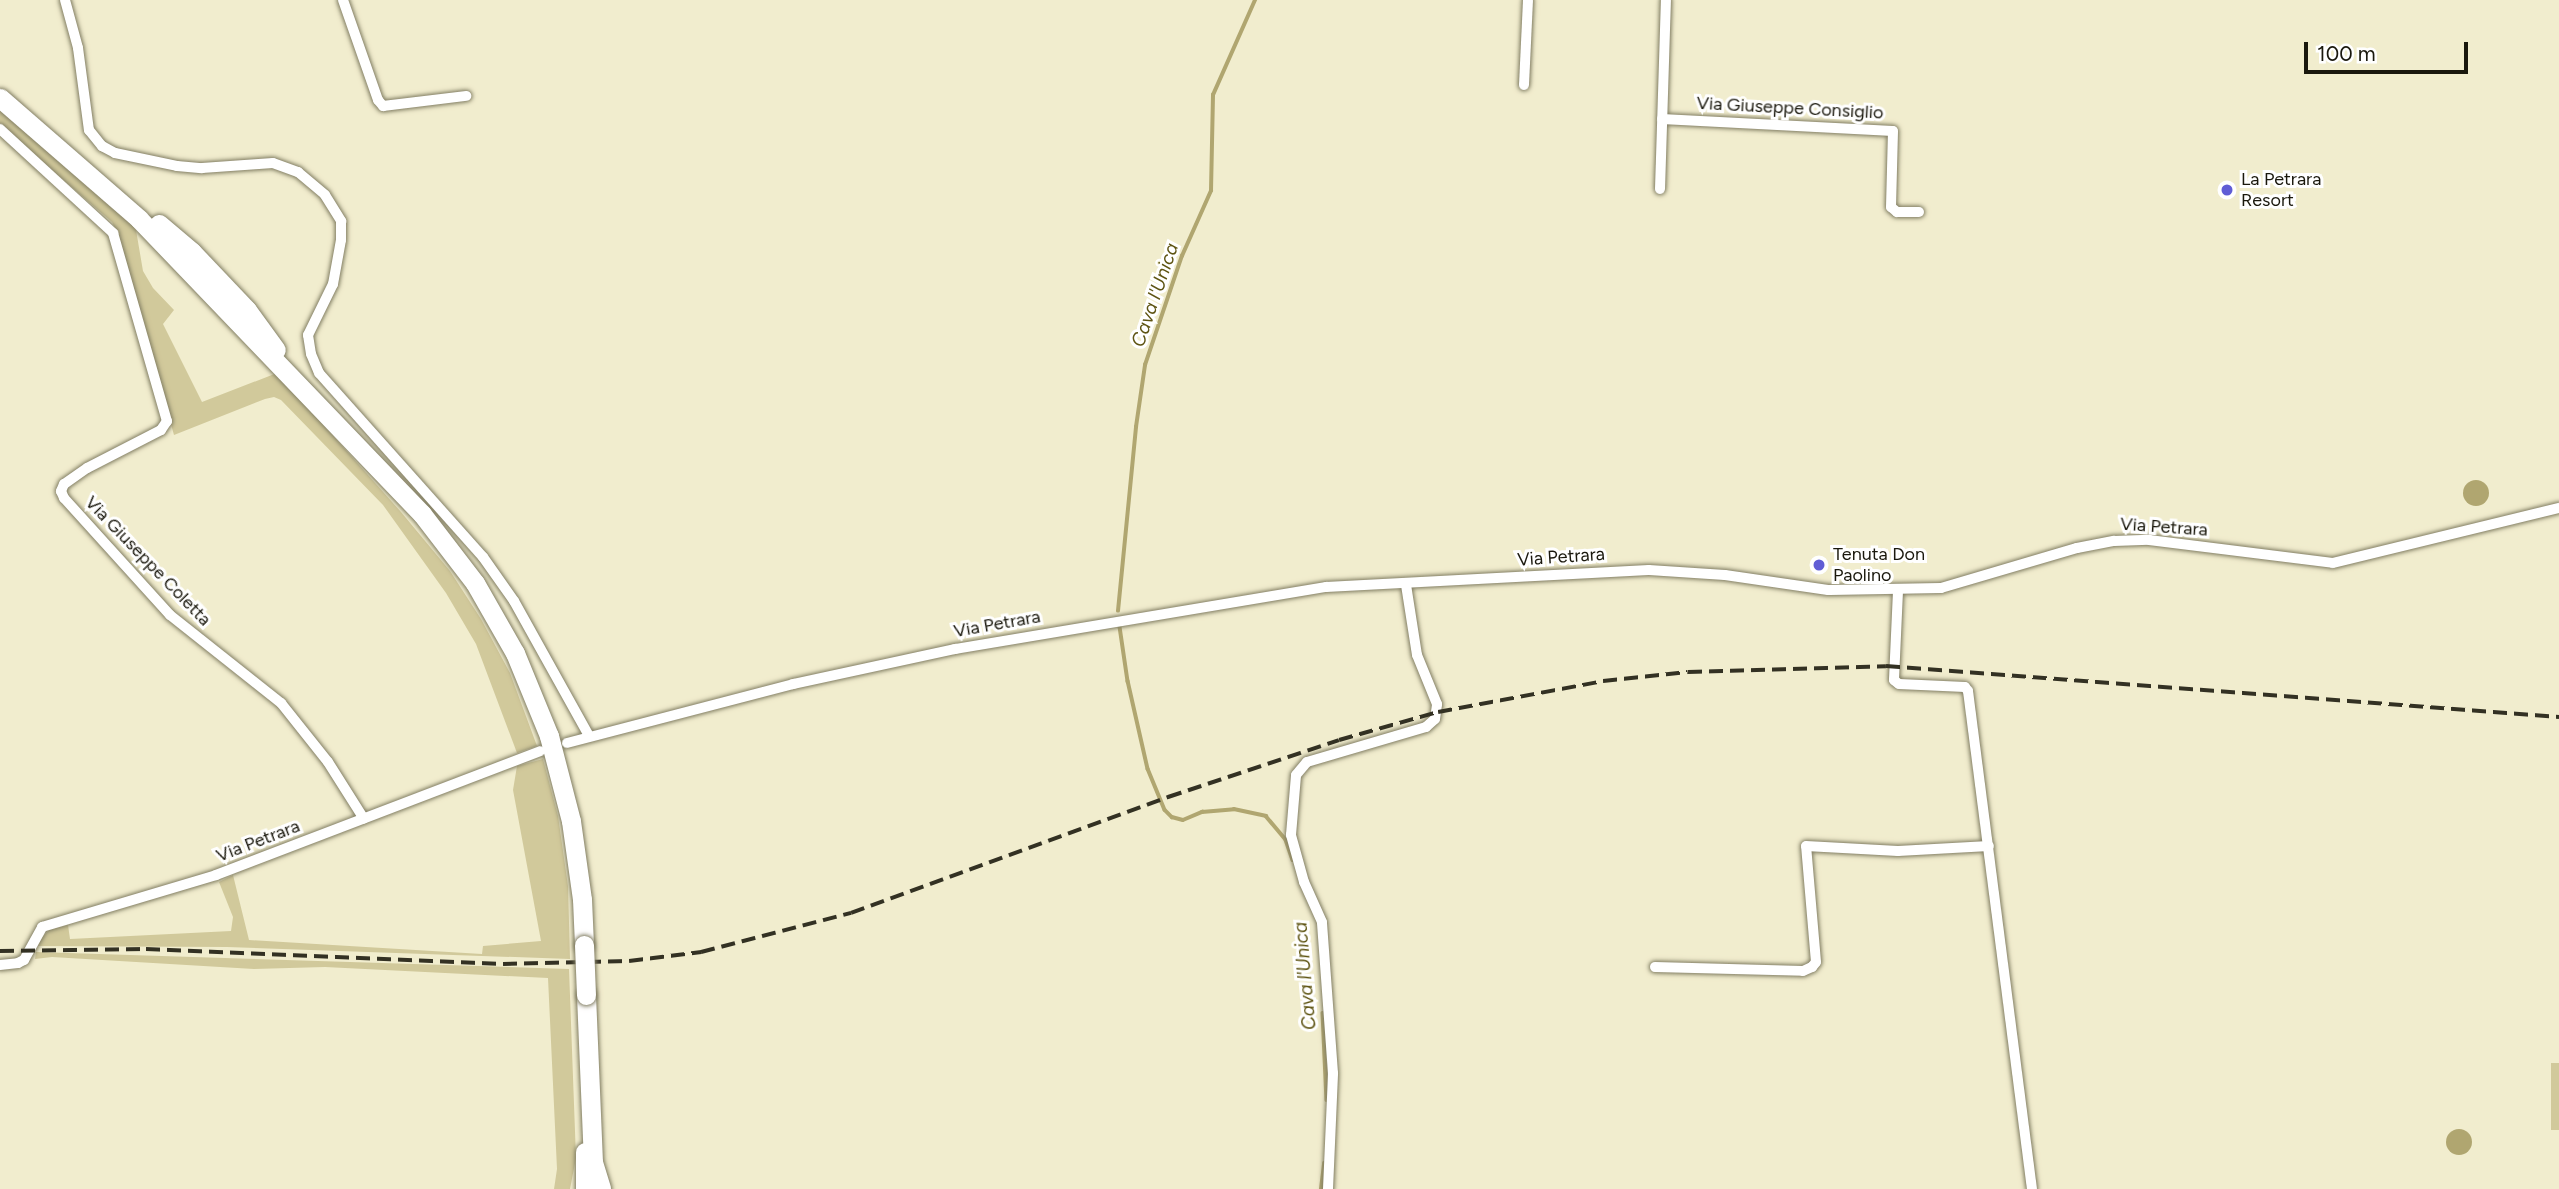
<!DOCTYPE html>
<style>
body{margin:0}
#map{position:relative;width:2559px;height:1189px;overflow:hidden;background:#f1edce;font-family:Figtree,sans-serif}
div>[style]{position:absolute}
.green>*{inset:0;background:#d1c99b;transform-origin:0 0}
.water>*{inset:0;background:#b0a670}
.round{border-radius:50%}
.stream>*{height:3.5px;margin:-1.75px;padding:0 1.75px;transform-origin:1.75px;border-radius:1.75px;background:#b0a670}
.roads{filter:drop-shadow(0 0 2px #827e63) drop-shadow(0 0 2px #827e63)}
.street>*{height:10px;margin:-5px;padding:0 5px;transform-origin:5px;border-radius:5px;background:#fff}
.highway>*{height:19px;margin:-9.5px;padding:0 9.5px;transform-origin:9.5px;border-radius:9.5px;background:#fff}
.rail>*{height:3.5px;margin-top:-1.75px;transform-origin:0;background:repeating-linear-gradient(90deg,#333123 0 14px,transparent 0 21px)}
.bridges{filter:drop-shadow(0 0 2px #827e63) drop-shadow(0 0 2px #827e63)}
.highway-bridge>*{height:19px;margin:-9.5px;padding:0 9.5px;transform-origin:9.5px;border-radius:9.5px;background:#fff}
.dots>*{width:19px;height:19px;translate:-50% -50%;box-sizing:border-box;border:4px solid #fff;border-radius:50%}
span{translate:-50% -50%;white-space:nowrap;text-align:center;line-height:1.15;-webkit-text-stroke:6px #fff;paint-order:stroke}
.street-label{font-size:18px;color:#1a180d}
.poi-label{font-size:18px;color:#1a180d}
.left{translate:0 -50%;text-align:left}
.water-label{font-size:19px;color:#5e5412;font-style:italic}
.scale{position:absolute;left:2304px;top:42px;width:164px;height:32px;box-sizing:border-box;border:4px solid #1a180d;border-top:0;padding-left:9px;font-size:21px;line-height:24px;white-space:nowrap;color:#1a180d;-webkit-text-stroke:5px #fff;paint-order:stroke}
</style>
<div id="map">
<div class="green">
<div style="clip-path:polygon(0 106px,130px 219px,136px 230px,143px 271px,153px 288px,174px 310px,163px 324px,202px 402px,277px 373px,401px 512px,450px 571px,481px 619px,510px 673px,537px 746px,517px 753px,476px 644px,446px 593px,383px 505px,281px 400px,274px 397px,265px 399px,174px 435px,117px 232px,112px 222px,0 125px)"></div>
<div style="clip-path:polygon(543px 759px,558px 816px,568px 886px,570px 959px,227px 947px,34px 946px,49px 930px,68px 925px,70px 939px,231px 931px,233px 917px,219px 882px,233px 875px,249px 940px,482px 954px,483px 946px,541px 941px,513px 790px,517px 766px)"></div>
<div style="clip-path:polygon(36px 952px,569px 969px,576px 1158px,570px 1189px,554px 1189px,557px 1169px,548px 978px,325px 967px,254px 969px,52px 957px,35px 959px)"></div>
<div style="left:2551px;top:1063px;width:8px;height:67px"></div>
</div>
<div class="water">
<div class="round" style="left:2463px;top:480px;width:26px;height:26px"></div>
<div class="round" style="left:2446px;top:1129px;width:26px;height:26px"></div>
</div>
<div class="stream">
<div style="left:1118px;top:611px;width:185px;rotate:-84.4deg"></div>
<div style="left:1136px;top:427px;width:63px;rotate:-81.7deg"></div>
<div style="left:1145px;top:365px;width:115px;rotate:-71.3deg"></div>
<div style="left:1182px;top:256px;width:71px;rotate:-66deg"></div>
<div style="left:1211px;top:191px;width:96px;rotate:-88.8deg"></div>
<div style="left:1213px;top:95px;width:104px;rotate:-66.1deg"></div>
<div style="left:1120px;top:627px;width:55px;rotate:81.6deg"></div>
<div style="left:1128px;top:681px;width:90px;rotate:77.2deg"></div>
<div style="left:1148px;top:769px;width:44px;rotate:67.5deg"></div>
<div style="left:1165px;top:810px;width:10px;rotate:45deg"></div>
<div style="left:1172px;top:817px;width:11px;rotate:15deg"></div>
<div style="left:1183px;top:820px;width:21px;rotate:-23deg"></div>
<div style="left:1202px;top:812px;width:32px;rotate:-5deg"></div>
<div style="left:1234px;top:809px;width:33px;rotate:12deg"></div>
<div style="left:1266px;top:816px;width:31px;rotate:50deg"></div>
<div style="left:1286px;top:840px;width:21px;rotate:71deg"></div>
<div style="left:1323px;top:1013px;width:87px;rotate:87.4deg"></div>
<div style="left:1321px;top:1189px;width:26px;rotate:-83deg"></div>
</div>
<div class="roads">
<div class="street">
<div style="left:65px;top:0;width:50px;rotate:74.8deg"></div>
<div style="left:78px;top:48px;width:83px;rotate:82.4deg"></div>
<div style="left:89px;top:130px;width:21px;rotate:51deg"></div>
<div style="left:102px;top:146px;width:15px;rotate:28deg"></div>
<div style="left:115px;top:153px;width:63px;rotate:11.8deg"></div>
<div style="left:177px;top:166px;width:25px;rotate:5deg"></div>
<div style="left:202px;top:168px;width:71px;rotate:-4deg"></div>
<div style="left:273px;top:163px;width:27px;rotate:20deg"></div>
<div style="left:298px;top:172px;width:35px;rotate:40deg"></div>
<div style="left:325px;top:195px;width:31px;rotate:58deg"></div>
<div style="left:341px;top:221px;width:19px;rotate:90deg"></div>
<div style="left:341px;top:240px;width:45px;rotate:100.3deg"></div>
<div style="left:333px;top:284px;width:57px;rotate:116.1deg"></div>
<div style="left:308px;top:335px;width:19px;rotate:81deg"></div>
<div style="left:311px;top:354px;width:21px;rotate:67deg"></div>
<div style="left:319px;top:373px;width:246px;rotate:48.3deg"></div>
<div style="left:483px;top:557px;width:54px;rotate:54.8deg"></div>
<div style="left:514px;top:601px;width:154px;rotate:60.9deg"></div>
<div style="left:343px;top:0;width:106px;rotate:70.7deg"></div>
<div style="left:378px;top:100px;width:8px;rotate:50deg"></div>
<div style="left:383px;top:106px;width:84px;rotate:-6.9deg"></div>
<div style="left:1524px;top:85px;width:85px;rotate:-87.3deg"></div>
<div style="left:1662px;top:119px;width:231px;rotate:3deg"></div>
<div style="left:1893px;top:131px;width:76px;rotate:91.5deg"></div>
<div style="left:1891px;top:207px;width:8px;rotate:40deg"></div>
<div style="left:1897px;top:212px;width:22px"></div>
<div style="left:0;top:129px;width:154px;rotate:42.6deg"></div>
<div style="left:113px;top:233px;width:196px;rotate:74deg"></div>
<div style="left:167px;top:421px;width:11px;rotate:124deg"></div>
<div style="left:161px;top:430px;width:83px;rotate:152.8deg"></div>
<div style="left:87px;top:468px;width:28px;rotate:145deg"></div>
<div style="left:64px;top:484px;width:8px;rotate:113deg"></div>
<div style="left:61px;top:491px;width:8px;rotate:67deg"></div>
<div style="left:64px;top:498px;width:158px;rotate:47.8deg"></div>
<div style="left:170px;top:615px;width:142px;rotate:38.4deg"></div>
<div style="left:281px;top:703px;width:75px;rotate:51.5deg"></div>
<div style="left:328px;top:762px;width:67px;rotate:57.7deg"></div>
<div style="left:1660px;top:189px;width:189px;rotate:-88.2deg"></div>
<div style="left:1898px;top:591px;width:89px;rotate:92.6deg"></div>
<div style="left:1894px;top:680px;width:6px;rotate:39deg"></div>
<div style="left:1899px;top:684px;width:66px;rotate:2.6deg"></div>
<div style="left:1965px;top:687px;width:5px;rotate:53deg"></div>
<div style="left:1968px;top:691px;width:502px;rotate:82.68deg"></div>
<div style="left:567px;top:743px;width:234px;rotate:-14.6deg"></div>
<div style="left:793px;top:684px;width:166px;rotate:-12.2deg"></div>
<div style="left:955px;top:649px;width:376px;rotate:-9.5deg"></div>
<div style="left:1326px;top:587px;width:323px;rotate:-3deg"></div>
<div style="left:1649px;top:570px;width:76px;rotate:3.8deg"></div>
<div style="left:1725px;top:575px;width:104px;rotate:8.3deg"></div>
<div style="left:1828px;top:590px;width:113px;rotate:-1deg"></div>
<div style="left:1941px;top:588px;width:142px;rotate:-16.4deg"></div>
<div style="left:2077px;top:548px;width:38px;rotate:-11deg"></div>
<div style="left:2114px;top:541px;width:35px;rotate:-2deg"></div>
<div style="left:2149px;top:540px;width:185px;rotate:7.1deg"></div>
<div style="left:2333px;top:563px;width:233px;rotate:-13.7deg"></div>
<div style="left:0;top:965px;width:18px;rotate:-6deg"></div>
<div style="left:18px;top:963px;width:7px;rotate:-27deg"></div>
<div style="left:24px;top:960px;width:38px;rotate:-61deg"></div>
<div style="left:42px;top:927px;width:182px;rotate:-16.6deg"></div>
<div style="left:216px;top:875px;width:347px;rotate:-20.9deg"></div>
<div style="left:1655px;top:967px;width:148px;rotate:1.5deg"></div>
<div style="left:1803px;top:971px;width:10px;rotate:-24deg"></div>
<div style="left:1812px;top:967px;width:6px;rotate:-51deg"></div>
<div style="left:1816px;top:962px;width:116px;rotate:-94.9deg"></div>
<div style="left:1806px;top:846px;width:92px;rotate:3.1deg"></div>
<div style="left:1898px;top:851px;width:91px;rotate:-3.1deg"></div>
<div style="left:1328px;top:1189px;width:116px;rotate:-87.5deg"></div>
<div style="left:1333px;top:1073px;width:151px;rotate:-94.2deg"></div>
<div style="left:1322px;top:922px;width:44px;rotate:-114.2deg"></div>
<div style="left:1304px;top:882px;width:49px;rotate:-105.5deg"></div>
<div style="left:1291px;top:835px;width:60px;rotate:-85.2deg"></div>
<div style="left:1296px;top:775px;width:17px;rotate:-50deg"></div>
<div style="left:1307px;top:762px;width:124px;rotate:-16.4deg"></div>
<div style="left:1426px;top:727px;width:12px;rotate:-42deg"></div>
<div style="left:1435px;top:719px;width:15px;rotate:-82deg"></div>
<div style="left:1437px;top:704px;width:53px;rotate:-112.2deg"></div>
<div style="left:1417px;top:655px;width:71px;rotate:-98.9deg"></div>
</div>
<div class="highway">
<div style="left:0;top:98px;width:184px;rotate:41deg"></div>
<div style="left:139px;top:219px;width:409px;rotate:46.2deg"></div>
<div style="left:422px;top:514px;width:87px;rotate:52.5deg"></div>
<div style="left:475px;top:583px;width:81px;rotate:60.3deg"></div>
<div style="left:515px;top:653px;width:90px;rotate:67.7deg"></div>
<div style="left:549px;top:736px;width:88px;rotate:75.5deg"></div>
<div style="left:571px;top:821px;width:79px;rotate:82deg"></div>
<div style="left:582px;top:899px;width:46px;rotate:87.5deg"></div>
<div style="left:159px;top:224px;width:43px;rotate:40.3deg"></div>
<div style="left:192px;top:252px;width:80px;rotate:46.5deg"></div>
<div style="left:247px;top:310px;width:49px;rotate:54.1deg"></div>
<div style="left:586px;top:995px;width:167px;rotate:87.6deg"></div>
<div style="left:593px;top:1162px;width:28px;rotate:73deg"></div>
<div style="left:585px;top:1189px;width:37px;rotate:-90deg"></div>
</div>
</div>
<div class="rail">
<div style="left:0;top:951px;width:146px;rotate:-0.8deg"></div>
<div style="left:146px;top:949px;width:357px;rotate:2.4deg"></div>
<div style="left:503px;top:964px;width:126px;rotate:-1.4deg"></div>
<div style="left:629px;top:961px;width:73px;rotate:-7.1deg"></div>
<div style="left:701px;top:952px;width:155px;rotate:-14.6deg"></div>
<div style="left:851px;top:913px;width:338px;rotate:-20.1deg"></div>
<div style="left:1168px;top:797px;width:180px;rotate:-18.4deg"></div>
<div style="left:1339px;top:740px;width:103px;rotate:-15.8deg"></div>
<div style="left:1438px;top:712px;width:168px;rotate:-10.6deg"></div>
<div style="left:1603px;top:681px;width:85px;rotate:-6deg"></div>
<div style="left:1688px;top:672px;width:198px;rotate:-1.7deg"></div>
<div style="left:1886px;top:666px;width:675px;rotate:4.33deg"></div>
</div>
<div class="bridges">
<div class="highway-bridge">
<div style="left:584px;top:945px;width:50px;rotate:87.7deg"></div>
</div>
</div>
<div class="dots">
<div style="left:2227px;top:190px;background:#605dd5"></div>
<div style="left:1819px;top:565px;background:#605dd5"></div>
</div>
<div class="street-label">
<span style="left:1790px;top:108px;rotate:3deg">Via Giuseppe Consiglio</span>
<span style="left:2164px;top:527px;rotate:4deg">Via Petrara</span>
<span style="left:1561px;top:557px;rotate:-4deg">Via Petrara</span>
<span style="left:148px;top:561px;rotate:46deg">Via Giuseppe Coletta</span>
<span style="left:997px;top:624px;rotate:-10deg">Via Petrara</span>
<span style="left:258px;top:841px;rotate:-21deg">Via Petrara</span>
</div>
<div class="poi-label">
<span class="left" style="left:2241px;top:190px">La Petrara<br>Resort</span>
<span class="left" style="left:1833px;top:565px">Tenuta Don<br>Paolino</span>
</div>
<div class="water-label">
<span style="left:1155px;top:295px;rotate:-71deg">Cava l'Unica</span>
<span style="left:1305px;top:976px;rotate:-95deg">Cava l'Unica</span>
</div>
<div class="scale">100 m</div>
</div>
